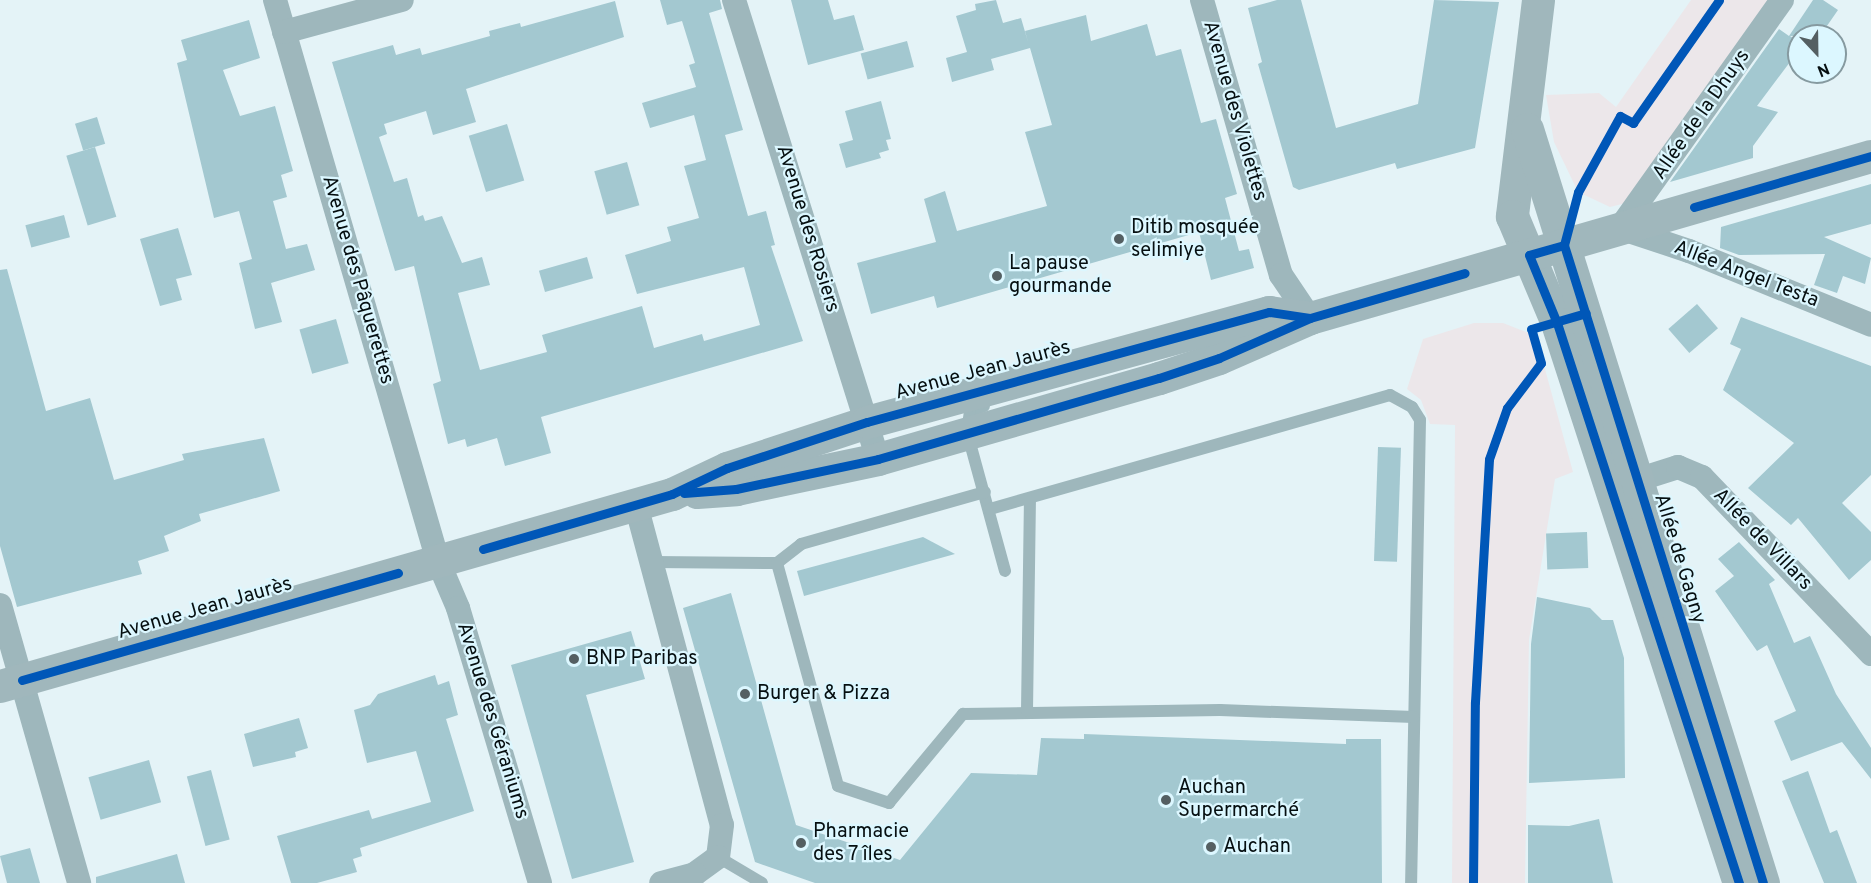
<!DOCTYPE html>
<meta charset="utf-8">
<style>
body{margin:0}
#map{position:relative;width:1871px;height:883px;overflow:hidden;background:#e4f3f7;font-family:Overpass,sans-serif}
div>[style]{position:absolute}
.green>*{inset:0;background:#ece7ea}
.building>*{inset:0;background:#a3c8d0;transform-origin:0 0}
.service>*{height:12px;margin:-6px;padding:0 6px;transform-origin:6px;border-radius:6px;background:#9eb7bc}
.minor>*{height:24px;margin:-12px;padding:0 12px;transform-origin:12px;border-radius:12px;background:#9eb7bc}
.secondary>*{height:33px;margin:-16.5px;padding:0 16.5px;transform-origin:16.5px;border-radius:16.5px;background:#a0b7bc}
.cycleway>*{height:9px;margin:-4.5px;padding:0 4.5px;transform-origin:4.5px;border-radius:4.5px;background:#0057b8}
.dots>*{width:16px;height:16px;translate:-50% -50%;box-sizing:border-box;border:3px solid #dcf7ff;border-radius:50%}
span{translate:-50% -50%;white-space:nowrap;text-align:center;line-height:1.15;-webkit-text-stroke:4.5px #dcf7ff;paint-order:stroke}
.street-label{font-size:20px;color:#060f11}
.poi-label{font-size:20px;color:#060f11}
.left{translate:0 -50%;text-align:left}
.north{position:absolute;left:1787px;top:24px;width:60px;height:60px;box-sizing:border-box;background:#dcf7ff;border:2px solid #869aa0;border-radius:50%;rotate:158deg;font-size:16px;font-weight:700;line-height:24px;text-align:center;color:#060f11}
.north::after{content:'';display:block;margin:auto;width:21px;height:27px;background:#545f62;clip-path:polygon(50% 0,100% 100%,50% 72%,0 100%)}
</style>
<div id="map">
<div class="green">
<div style="clip-path:polygon(1691px 0,1782px 0,1642px 199px,1610px 207px,1578px 192px,1554px 142px,1546px 95px,1599px 93px,1616px 107px)"></div>
<div style="clip-path:polygon(1474px 323px,1503px 323px,1536px 336px,1573px 472px,1555px 479px,1529px 640px,1525px 883px,1452px 883px,1455px 425px,1430px 424px,1421px 400px,1407px 389px,1423px 339px)"></div>
</div>
<div class="building">
<div style="clip-path:polygon(660px 0,720px 0,722px 9px,709px 13px,743px 130px,725px 135px,748px 216px,766px 211px,775px 245px,771px 246px,803px 341px,541px 417px,551px 453px,505px 466px,497px 438px,467px 447px,465px 439px,448px 444px,433px 384px,441px 381px,414px 266px,395px 271px,332px 62px,393px 45px,396px 55px,420px 48px,422px 55px,490px 36px,489px 31px,520px 23px,521px 27px,615px 1px,624px 37px,466px 89px,476px 122px,433px 135px,426px 111px,384px 124px,387px 134px,379px 137px,394px 182px,407px 178px,418px 217px,423px 215px,425px 221px,442px 216px,462px 263px,482px 257px,490px 285px,458px 293px,480px 370px,547px 352px,542px 335px,642px 306px,654px 348px,702px 334px,704px 341px,760px 325px,744px 267px,637px 294px,625px 255px,671px 241px,667px 227px,699px 218px,684px 166px,706px 160px,694px 115px,650px 128px,642px 103px,696px 87px,689px 65px,695px 63px,682px 21px,667px 25px)"></div>
<div style="clip-path:polygon(791px 0,828px 0,834px 20px,854px 15px,864px 50px,808px 65px)"></div>
<div style="clip-path:polygon(996px 0,1003px 23px,1021px 18px,1028px 42px,1025px 31px,1086px 15px,1091px 41px,1147px 24px,1156px 56px,1181px 49px,1201px 123px,1216px 119px,1237px 194px,1225px 198px,1239px 251px,1249px 249px,1254px 268px,1211px 280px,1199px 232px,937px 308px,934px 296px,871px 314px,857px 263px,936px 242px,924px 199px,945px 191px,957px 231px,1047px 206px,1025px 132px,1052px 125px,1030px 48px,991px 59px,994px 70px,952px 82px,946px 58px,967px 52px,956px 16px,976px 10px,975px 4px)"></div>
<div style="clip-path:polygon(1277px 0,1301px 0,1336px 128px,1418px 104px,1434px 0,1499px 2px,1475px 148px,1397px 169px,1395px 163px,1299px 190px,1293px 187px,1258px 64px,1262px 62px,1248px 8px)"></div>
<div style="clip-path:polygon(1813px 0,1823px 0,1838px 10px,1820px 36px,1790px 36px,1799px 42px,1799px 50px,1757px 106px,1778px 112px,1753px 146px,1753px 158px,1670px 182px,1779px 29px,1789px 36px)"></div>
<div style="clip-path:polygon(249px 20px,260px 58px,223px 70px,240px 116px,275px 106px,293px 171px,281px 175px,287px 197px,273px 201px,286px 249px,307px 244px,315px 270px,271px 283px,282px 322px,255px 329px,239px 263px,252px 259px,239px 211px,214px 218px,177px 63px,187px 60px,181px 40px)"></div>
<div style="left:907px;top:41px;width:27px;height:48px;rotate:75deg"></div>
<div style="clip-path:polygon(881px 101px,891px 139px,886px 140px,889px 150px,879px 153px,881px 158px,846px 168px,839px 144px,853px 140px,845px 111px)"></div>
<div style="left:97px;top:117px;width:28px;height:23px;rotate:73deg"></div>
<div style="left:507px;top:124px;width:59px;height:40px;rotate:73deg"></div>
<div style="left:95px;top:147px;width:73px;height:30px;rotate:73deg"></div>
<div style="left:627px;top:162px;width:45px;height:34px;rotate:74deg"></div>
<div style="clip-path:polygon(1871px 184px,1871px 224px,1824px 237px,1871px 258px,1865px 284px,1843px 276px,1837px 293px,1814px 285px,1825px 254px,1739px 255px,1720px 248px,1721px 227px)"></div>
<div style="left:64px;top:215px;width:23px;height:40px;rotate:75deg"></div>
<div style="clip-path:polygon(178px 228px,192px 275px,176px 279px,182px 300px,160px 306px,140px 239px)"></div>
<div style="left:587px;top:257px;width:22px;height:50px;rotate:74deg"></div>
<div style="clip-path:polygon(7px 269px,46px 411px,90px 398px,114px 480px,184px 460px,182px 454px,264px 438px,280px 491px,199px 514px,201px 521px,164px 536px,169px 551px,138px 561px,142px 574px,17px 607px,0 546px,0 270px)"></div>
<div style="left:1697px;top:304px;width:32px;height:38px;rotate:49deg"></div>
<div style="clip-path:polygon(1741px 317px,1871px 366px,1871px 475px,1842px 503px,1871px 532px,1871px 560px,1849px 580px,1798px 518px,1791px 525px,1748px 488px,1794px 443px,1723px 390px,1741px 349px,1730px 344px)"></div>
<div style="left:336px;top:319px;width:46px;height:38px;rotate:74deg"></div>
<div style="left:1378px;top:447px;width:23px;height:114px;rotate:2deg"></div>
<div style="left:1587px;top:532px;width:36px;height:41px;rotate:88deg"></div>
<div style="clip-path:polygon(923px 537px,955px 554px,804px 596px,797px 571px)"></div>
<div style="clip-path:polygon(1739px 542px,1775px 580px,1769px 584px,1794px 643px,1810px 636px,1836px 694px,1871px 748px,1871px 779px,1842px 742px,1791px 761px,1774px 721px,1796px 711px,1767px 645px,1757px 651px,1715px 591px,1734px 576px,1718px 559px)"></div>
<div style="clip-path:polygon(731px 593px,796px 825px,900px 860px,971px 773px,1037px 775px,1041px 738px,1084px 739px,1084px 734px,1346px 744px,1346px 739px,1381px 739px,1382px 883px,815px 883px,755px 862px,683px 608px)"></div>
<div style="clip-path:polygon(1537px 597px,1590px 608px,1602px 620px,1613px 620px,1624px 658px,1625px 778px,1529px 783px,1531px 644px)"></div>
<div style="clip-path:polygon(631px 631px,645px 679px,586px 695px,634px 862px,572px 879px,511px 665px)"></div>
<div style="clip-path:polygon(435px 675px,438px 685px,449px 681px,458px 715px,446px 719px,474px 811px,360px 848px,362px 856px,353px 859px,357px 872px,317px 883px,291px 883px,277px 836px,369px 810px,372px 819px,431px 802px,416px 751px,367px 763px,354px 710px,370px 705px,378px 694px)"></div>
<div style="clip-path:polygon(299px 718px,308px 748px,295px 752px,296px 757px,253px 767px,244px 734px)"></div>
<div style="left:149px;top:760px;width:44px;height:63px;rotate:74deg"></div>
<div style="left:211px;top:770px;width:72px;height:25px;rotate:75deg"></div>
<div style="clip-path:polygon(1808px 771px,1830px 833px,1837px 830px,1857px 883px,1824px 883px,1782px 781px)"></div>
<div style="clip-path:polygon(1599px 819px,1613px 883px,1528px 883px,1528px 825px,1569px 826px)"></div>
<div style="clip-path:polygon(30px 848px,40px 883px,7px 883px,0 856px)"></div>
<div style="clip-path:polygon(177px 854px,185px 883px,96px 883px,96px 877px)"></div>
</div>
<div class="service">
<div style="left:984px;top:406px;width:15px;rotate:160deg"></div>
<div style="left:970px;top:411px;width:21px;rotate:98deg"></div>
<div style="left:967px;top:432px;width:144px;rotate:74.7deg"></div>
<div style="left:990px;top:509px;width:416px;rotate:-15.9deg"></div>
<div style="left:1390px;top:395px;width:25px;rotate:29deg"></div>
<div style="left:1412px;top:407px;width:15px;rotate:58deg"></div>
<div style="left:1420px;top:420px;width:463px;rotate:91.1deg"></div>
<div style="left:653px;top:562px;width:124px;rotate:0.5deg"></div>
<div style="left:777px;top:563px;width:31px;rotate:-38deg"></div>
<div style="left:801px;top:544px;width:191px;rotate:-15.8deg"></div>
<div style="left:777px;top:563px;width:231px;rotate:74.7deg"></div>
<div style="left:838px;top:786px;width:54px;rotate:18.4deg"></div>
<div style="left:889px;top:803px;width:116px;rotate:-50.3deg"></div>
<div style="left:963px;top:714px;width:257px;rotate:-0.9deg"></div>
<div style="left:1220px;top:710px;width:194px;rotate:2.1deg"></div>
<div style="left:1027px;top:711px;width:213px;rotate:-89.2deg"></div>
<div style="left:718px;top:857px;width:51px;rotate:30.6deg"></div>
</div>
<div class="minor">
<div style="left:275px;top:0;width:584px;rotate:73.8deg"></div>
<div style="left:438px;top:561px;width:51px;rotate:66.9deg"></div>
<div style="left:458px;top:608px;width:287px;rotate:73.4deg"></div>
<div style="left:734px;top:0;width:481px;rotate:72.6deg"></div>
<div style="left:1202px;top:0;width:286px;rotate:74deg"></div>
<div style="left:1281px;top:275px;width:52px;rotate:56deg"></div>
<div style="left:1782px;top:0;width:280px;rotate:125.4deg"></div>
<div style="left:1620px;top:228px;width:73px;rotate:18.4deg"></div>
<div style="left:1689px;top:251px;width:196px;rotate:22.1deg"></div>
<div style="left:284px;top:32px;width:122px;rotate:-15.2deg"></div>
<div style="left:1637px;top:480px;width:43px;rotate:-17.6deg"></div>
<div style="left:1678px;top:467px;width:26px;rotate:23deg"></div>
<div style="left:1702px;top:477px;width:245px;rotate:46.3deg"></div>
<div style="left:636px;top:505px;width:331px;rotate:75deg"></div>
<div style="left:722px;top:825px;width:32px;rotate:97deg"></div>
<div style="left:718px;top:857px;width:29px;rotate:144deg"></div>
<div style="left:695px;top:874px;width:35px;rotate:165deg"></div>
<div style="left:0;top:605px;width:289px;rotate:74.1deg"></div>
</div>
<div class="secondary">
<div style="left:1538px;top:0;width:218px;rotate:96.9deg"></div>
<div style="left:1512px;top:216px;width:116px;rotate:67.2deg"></div>
<div style="left:1557px;top:323px;width:589px;rotate:72deg"></div>
<div style="left:1527px;top:129px;width:790px;rotate:72.62deg"></div>
<div style="left:697px;top:492px;width:39px;rotate:-4deg"></div>
<div style="left:736px;top:489px;width:145px;rotate:-11.9deg"></div>
<div style="left:878px;top:459px;width:292px;rotate:-16.1deg"></div>
<div style="left:1159px;top:378px;width:63px;rotate:-18.4deg"></div>
<div style="left:1219px;top:358px;width:99px;rotate:-23.7deg"></div>
<div style="left:1310px;top:318px;width:584px;rotate:-16.11deg"></div>
<div style="left:0;top:686px;width:699px;rotate:-15.95deg"></div>
<div style="left:672px;top:494px;width:61px;rotate:-25.3deg"></div>
<div style="left:727px;top:468px;width:147px;rotate:-18.2deg"></div>
<div style="left:867px;top:422px;width:417px;rotate:-15.3deg"></div>
<div style="left:1269px;top:312px;width:41px;rotate:8.3deg"></div>
</div>
<div class="cycleway">
<div style="left:1694px;top:207px;width:184px;rotate:-16.1deg"></div>
<div style="left:1564px;top:245px;width:36px;rotate:164deg"></div>
<div style="left:1529px;top:255px;width:74px;rotate:67.6deg"></div>
<div style="left:1557px;top:323px;width:589px;rotate:72deg"></div>
<div style="left:1564px;top:245px;width:668px;rotate:72.68deg"></div>
<div style="left:1564px;top:245px;width:55px;rotate:-75.2deg"></div>
<div style="left:1578px;top:192px;width:87px;rotate:-61.1deg"></div>
<div style="left:1620px;top:116px;width:15px;rotate:28deg"></div>
<div style="left:1633px;top:123px;width:150px;rotate:-55deg"></div>
<div style="left:684px;top:493px;width:52px;rotate:-4.4deg"></div>
<div style="left:736px;top:489px;width:145px;rotate:-11.9deg"></div>
<div style="left:878px;top:459px;width:292px;rotate:-16.1deg"></div>
<div style="left:1159px;top:378px;width:63px;rotate:-18.4deg"></div>
<div style="left:1219px;top:358px;width:99px;rotate:-23.7deg"></div>
<div style="left:1310px;top:318px;width:161px;rotate:-16.2deg"></div>
<div style="left:483px;top:549px;width:197px;rotate:-16.2deg"></div>
<div style="left:672px;top:494px;width:61px;rotate:-25.3deg"></div>
<div style="left:727px;top:468px;width:147px;rotate:-18.2deg"></div>
<div style="left:867px;top:422px;width:417px;rotate:-15.3deg"></div>
<div style="left:1269px;top:312px;width:41px;rotate:8.3deg"></div>
<div style="left:22px;top:680px;width:391px;rotate:-15.9deg"></div>
<div style="left:1473px;top:883px;width:181px;rotate:-89.4deg"></div>
<div style="left:1475px;top:702px;width:243px;rotate:-86.7deg"></div>
<div style="left:1489px;top:459px;width:54px;rotate:-70.6deg"></div>
<div style="left:1507px;top:408px;width:56px;rotate:-52.9deg"></div>
<div style="left:1541px;top:363px;width:35px;rotate:-106deg"></div>
<div style="left:1531px;top:329px;width:57px;rotate:-16.2deg"></div>
</div>
<div class="dots">
<div style="left:1119px;top:239px;background:#545f62"></div>
<div style="left:997px;top:276px;background:#545f62"></div>
<div style="left:574px;top:659px;background:#545f62"></div>
<div style="left:745px;top:694px;background:#545f62"></div>
<div style="left:1166px;top:800px;background:#545f62"></div>
<div style="left:801px;top:843px;background:#545f62"></div>
<div style="left:1211px;top:847px;background:#545f62"></div>
</div>
<div class="street-label">
<span style="left:1234px;top:111px;rotate:74deg">Avenue des Violettes</span>
<span style="left:1702px;top:115px;rotate:-55deg">Allée de la Dhuys</span>
<span style="left:807px;top:229px;rotate:73deg">Avenue des Rosiers</span>
<span style="left:1746px;top:275px;rotate:21deg">Allée Angel Testa</span>
<span style="left:357px;top:280px;rotate:74deg">Avenue des Pâquerettes</span>
<span style="left:983px;top:371px;rotate:-15deg">Avenue Jean Jaurès</span>
<span style="left:1762px;top:540px;rotate:46deg">Allée de Villars</span>
<span style="left:1679px;top:559px;rotate:73deg">Allée de Gagny</span>
<span style="left:205px;top:609px;rotate:-16deg">Avenue Jean Jaurès</span>
<span style="left:492px;top:721px;rotate:73deg">Avenue des Géraniums</span>
</div>
<div class="poi-label">
<span class="left" style="left:1131px;top:240px">Ditib mosquée<br>selimiye</span>
<span class="left" style="left:1009px;top:276px">La pause<br>gourmande</span>
<span class="left" style="left:586px;top:659px">BNP Paribas</span>
<span class="left" style="left:757px;top:694px">Burger &amp; Pizza</span>
<span class="left" style="left:1178px;top:800px">Auchan<br>Supermarché</span>
<span class="left" style="left:813px;top:844px">Pharmacie<br>des 7 îles</span>
<span class="left" style="left:1223px;top:847px">Auchan</span>
</div>
<div class="north">N</div>
</div>
